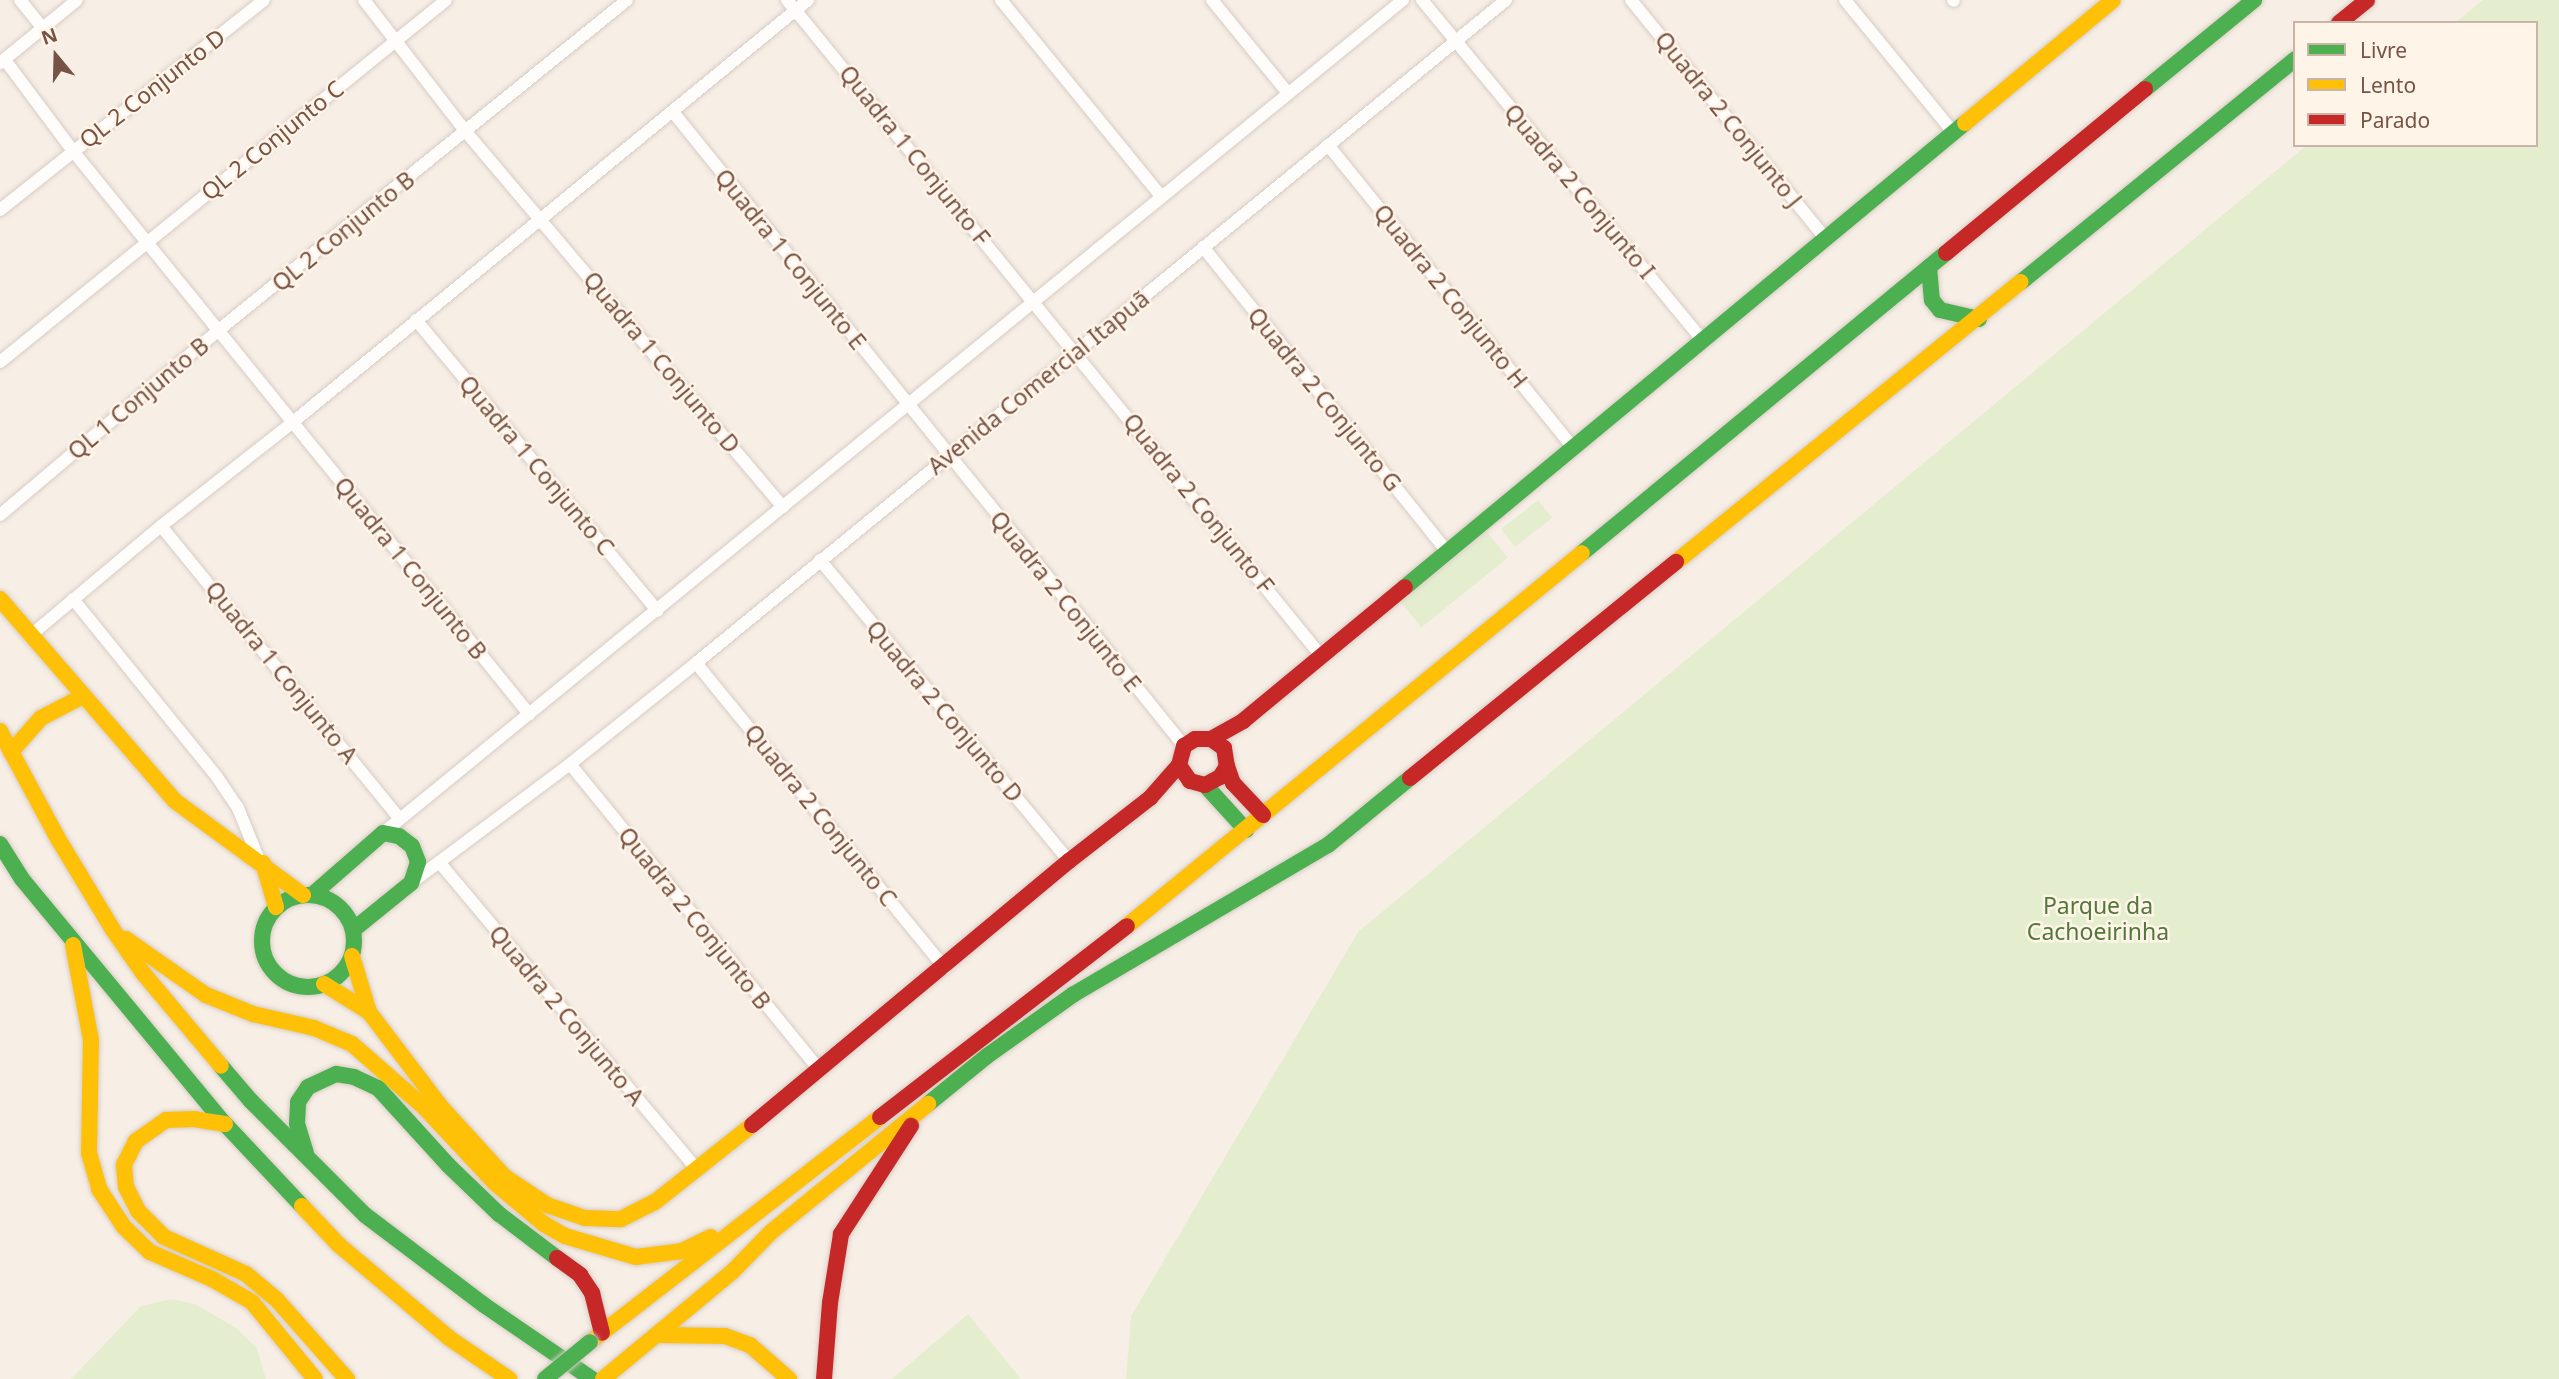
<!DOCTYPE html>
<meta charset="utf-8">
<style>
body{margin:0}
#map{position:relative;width:2559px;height:1379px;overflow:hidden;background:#f7efe6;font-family:"Noto Sans",sans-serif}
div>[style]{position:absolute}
.green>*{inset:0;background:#e4eecf;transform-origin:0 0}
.roads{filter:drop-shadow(0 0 2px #d8ccc4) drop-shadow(0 0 2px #d8ccc4)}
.street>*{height:12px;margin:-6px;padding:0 6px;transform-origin:6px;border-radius:6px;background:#fefdfb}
.fast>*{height:16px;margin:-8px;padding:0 8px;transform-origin:8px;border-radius:8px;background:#4caf50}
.fast>.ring{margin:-8px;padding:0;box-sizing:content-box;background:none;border:16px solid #4caf50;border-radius:50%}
.slow>*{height:16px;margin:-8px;padding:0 8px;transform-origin:8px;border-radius:8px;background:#ffc107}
.jam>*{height:16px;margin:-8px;padding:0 8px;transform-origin:8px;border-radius:8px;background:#c62828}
.bridges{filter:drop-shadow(0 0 2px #d6cac3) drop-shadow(0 0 2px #d6cac3)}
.fast-bridge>*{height:16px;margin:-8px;padding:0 8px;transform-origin:8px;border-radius:8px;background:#4caf50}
span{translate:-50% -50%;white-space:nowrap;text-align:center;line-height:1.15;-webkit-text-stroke:5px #fff4e8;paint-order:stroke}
.street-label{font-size:23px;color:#775345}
.park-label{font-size:23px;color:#517939}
.legend{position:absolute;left:2293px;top:21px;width:245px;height:126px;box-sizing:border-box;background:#fff4e8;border:2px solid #c9b4a7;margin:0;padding:9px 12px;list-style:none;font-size:21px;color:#775345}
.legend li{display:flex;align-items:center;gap:14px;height:35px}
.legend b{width:35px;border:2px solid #c9b4a7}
.north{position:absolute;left:21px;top:21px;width:70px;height:70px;-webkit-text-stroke:5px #fff4e8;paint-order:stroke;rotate:341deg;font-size:19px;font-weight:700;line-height:28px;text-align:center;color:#775345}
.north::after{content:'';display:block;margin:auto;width:24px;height:32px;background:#775345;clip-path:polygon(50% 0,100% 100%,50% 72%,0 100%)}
</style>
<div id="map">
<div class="green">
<div style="clip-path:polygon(2483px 0,2559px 0,2559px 1379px,1126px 1379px,1131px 1316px,1358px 932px,2307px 145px,2536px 145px,2536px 23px,2455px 23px)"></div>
<div style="left:1538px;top:500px;width:23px;height:47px;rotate:52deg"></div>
<div style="left:1487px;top:532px;width:33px;height:111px;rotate:51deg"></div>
<div style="clip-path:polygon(171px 1299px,195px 1304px,236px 1328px,257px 1348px,266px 1379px,71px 1379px,141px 1306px)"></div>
<div style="clip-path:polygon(968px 1314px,1021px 1379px,892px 1379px)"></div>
</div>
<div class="roads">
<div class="street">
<div style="left:20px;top:0;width:35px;rotate:51deg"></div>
<div style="left:364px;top:0;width:167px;rotate:52.3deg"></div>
<div style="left:466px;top:132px;width:491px;rotate:49.8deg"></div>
<div style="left:787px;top:0;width:846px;rotate:50.85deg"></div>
<div style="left:1001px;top:0;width:253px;rotate:50.8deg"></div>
<div style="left:1212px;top:0;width:119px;rotate:50.8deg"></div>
<div style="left:1422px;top:0;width:442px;rotate:50.5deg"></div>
<div style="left:1631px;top:0;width:308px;rotate:50.8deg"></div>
<div style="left:1845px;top:0;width:171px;rotate:50.7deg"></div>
<div style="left:1953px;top:0;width:1px;rotate:45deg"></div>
<div style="left:5px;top:60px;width:114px;rotate:53.2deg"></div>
<div style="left:73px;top:151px;width:725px;rotate:50.99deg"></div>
<div style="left:0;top:63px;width:99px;rotate:-39.3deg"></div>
<div style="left:673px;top:112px;width:814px;rotate:51.13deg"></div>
<div style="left:1328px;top:145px;width:390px;rotate:51deg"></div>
<div style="left:0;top:210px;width:337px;rotate:-38.5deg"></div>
<div style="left:1203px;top:247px;width:391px;rotate:51.3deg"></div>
<div style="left:416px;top:320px;width:378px;rotate:50.3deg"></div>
<div style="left:0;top:362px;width:574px;rotate:-39.06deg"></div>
<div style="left:0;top:515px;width:288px;rotate:-40.2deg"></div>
<div style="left:220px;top:329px;width:523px;rotate:-38.95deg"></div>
<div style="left:161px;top:526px;width:378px;rotate:50.8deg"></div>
<div style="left:820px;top:560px;width:391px;rotate:50.4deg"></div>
<div style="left:73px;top:599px;width:229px;rotate:51deg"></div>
<div style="left:217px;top:777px;width:37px;rotate:56deg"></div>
<div style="left:238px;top:808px;width:56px;rotate:68deg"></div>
<div style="left:31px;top:635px;width:170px;rotate:-40deg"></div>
<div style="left:161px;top:526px;width:168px;rotate:-38.2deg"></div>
<div style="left:293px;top:422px;width:666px;rotate:-39.33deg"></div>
<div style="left:696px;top:663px;width:394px;rotate:50.8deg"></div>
<div style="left:570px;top:764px;width:396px;rotate:50.8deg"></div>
<div style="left:383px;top:833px;width:1317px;rotate:-39.24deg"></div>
<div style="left:439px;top:862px;width:400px;rotate:50deg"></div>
<div style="left:411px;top:883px;width:199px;rotate:-36.8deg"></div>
<div style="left:570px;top:764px;width:161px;rotate:-38.7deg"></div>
<div style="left:696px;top:663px;width:1047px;rotate:-39.3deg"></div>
</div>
<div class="fast">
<div style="left:2145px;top:89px;width:141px;rotate:-39.2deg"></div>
<div style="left:1929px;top:267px;width:33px;rotate:85deg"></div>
<div style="left:1932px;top:300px;width:13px;rotate:51deg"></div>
<div style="left:1940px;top:310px;width:40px;rotate:13deg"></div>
<div style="left:2021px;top:282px;width:353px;rotate:-39.1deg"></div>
<div style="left:1582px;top:553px;width:472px;rotate:-39.5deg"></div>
<div style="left:1405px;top:587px;width:727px;rotate:-39.64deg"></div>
<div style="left:1205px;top:785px;width:61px;rotate:47.7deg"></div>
<div style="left:0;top:844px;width:41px;rotate:57.8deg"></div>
<div style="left:22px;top:879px;width:318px;rotate:50.4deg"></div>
<div style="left:225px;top:1124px;width:112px;rotate:46.8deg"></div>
<div style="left:312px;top:895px;width:94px;rotate:-41.1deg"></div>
<div style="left:383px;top:833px;width:16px;rotate:11deg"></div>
<div style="left:399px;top:836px;width:16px;rotate:38deg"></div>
<div style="left:412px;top:846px;width:17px;rotate:69deg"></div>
<div style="left:418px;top:862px;width:22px;rotate:108deg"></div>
<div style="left:411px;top:883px;width:75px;rotate:141deg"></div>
<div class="ring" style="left:262px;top:895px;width:76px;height:76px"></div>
<div style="left:221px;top:1066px;width:46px;rotate:49.4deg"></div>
<div style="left:251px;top:1101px;width:161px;rotate:45deg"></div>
<div style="left:365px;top:1215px;width:149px;rotate:37.1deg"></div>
<div style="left:484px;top:1305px;width:131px;rotate:34.4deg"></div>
<div style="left:928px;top:1104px;width:76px;rotate:-39.1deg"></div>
<div style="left:987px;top:1056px;width:107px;rotate:-35.5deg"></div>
<div style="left:1074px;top:994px;width:294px;rotate:-30.4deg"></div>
<div style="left:1328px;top:845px;width:106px;rotate:-39.3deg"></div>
<div style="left:306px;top:1153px;width:30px;rotate:-107deg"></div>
<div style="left:297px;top:1124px;width:22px;rotate:-87deg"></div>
<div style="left:298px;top:1102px;width:18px;rotate:-56deg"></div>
<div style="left:308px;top:1087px;width:31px;rotate:-25deg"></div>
<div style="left:336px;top:1074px;width:18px;rotate:9deg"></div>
<div style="left:354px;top:1077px;width:26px;rotate:25deg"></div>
<div style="left:378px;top:1088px;width:104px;rotate:47.7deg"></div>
<div style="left:448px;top:1165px;width:71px;rotate:43.9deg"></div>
<div style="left:499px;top:1214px;width:73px;rotate:37.2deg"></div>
</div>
<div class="slow">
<div style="left:1965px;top:123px;width:192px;rotate:-39.7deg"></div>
<div style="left:1676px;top:562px;width:444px;rotate:-39.1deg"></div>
<div style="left:0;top:599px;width:267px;rotate:49.1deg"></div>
<div style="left:175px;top:801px;width:159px;rotate:36.3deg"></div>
<div style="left:0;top:731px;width:120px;rotate:61.7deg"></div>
<div style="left:57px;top:837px;width:109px;rotate:58.9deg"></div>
<div style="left:113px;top:930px;width:52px;rotate:55.1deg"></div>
<div style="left:143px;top:973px;width:121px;rotate:50deg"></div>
<div style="left:11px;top:752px;width:45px;rotate:-48.6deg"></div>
<div style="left:41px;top:718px;width:47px;rotate:-27.6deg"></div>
<div style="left:263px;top:863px;width:46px;rotate:73.5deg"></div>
<div style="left:1127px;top:926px;width:588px;rotate:-39.34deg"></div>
<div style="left:126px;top:939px;width:98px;rotate:35deg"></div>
<div style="left:206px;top:995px;width:51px;rotate:22deg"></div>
<div style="left:253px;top:1014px;width:63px;rotate:12.9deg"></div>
<div style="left:314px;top:1028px;width:41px;rotate:22.8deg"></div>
<div style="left:352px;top:1044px;width:97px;rotate:41.2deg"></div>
<div style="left:425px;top:1108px;width:103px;rotate:47deg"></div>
<div style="left:495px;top:1183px;width:64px;rotate:39.9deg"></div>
<div style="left:544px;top:1224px;width:24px;rotate:30deg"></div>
<div style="left:565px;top:1236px;width:74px;rotate:16.5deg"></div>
<div style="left:636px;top:1257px;width:46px;rotate:-7.4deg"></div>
<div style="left:682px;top:1251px;width:32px;rotate:-26deg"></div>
<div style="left:73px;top:945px;width:97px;rotate:79.3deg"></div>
<div style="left:91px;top:1040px;width:113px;rotate:91deg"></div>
<div style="left:89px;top:1153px;width:37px;rotate:74deg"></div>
<div style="left:99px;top:1189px;width:45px;rotate:56.7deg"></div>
<div style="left:124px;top:1227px;width:36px;rotate:44deg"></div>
<div style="left:150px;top:1252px;width:68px;rotate:23.5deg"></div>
<div style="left:212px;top:1279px;width:46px;rotate:29.9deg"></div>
<div style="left:252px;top:1302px;width:99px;rotate:50.7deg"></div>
<div style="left:352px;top:956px;width:59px;rotate:73.1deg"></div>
<div style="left:369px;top:1012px;width:119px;rotate:52.8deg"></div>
<div style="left:441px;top:1107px;width:95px;rotate:47.6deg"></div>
<div style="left:505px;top:1177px;width:50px;rotate:33.7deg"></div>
<div style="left:547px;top:1205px;width:40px;rotate:18.9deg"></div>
<div style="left:585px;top:1218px;width:36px;rotate:2deg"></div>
<div style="left:621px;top:1219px;width:38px;rotate:-27deg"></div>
<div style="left:655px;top:1202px;width:124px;rotate:-38.4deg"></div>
<div style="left:324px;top:984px;width:53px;rotate:31.9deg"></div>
<div style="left:225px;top:1124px;width:30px;rotate:-171deg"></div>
<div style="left:195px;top:1119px;width:29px;rotate:178deg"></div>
<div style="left:166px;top:1120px;width:37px;rotate:145deg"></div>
<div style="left:136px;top:1141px;width:27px;rotate:117deg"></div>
<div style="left:124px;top:1165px;width:22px;rotate:85deg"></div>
<div style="left:126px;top:1187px;width:27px;rotate:63deg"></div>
<div style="left:138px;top:1211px;width:37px;rotate:45deg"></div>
<div style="left:164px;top:1237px;width:90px;rotate:24.3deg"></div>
<div style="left:246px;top:1274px;width:40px;rotate:40deg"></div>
<div style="left:277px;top:1300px;width:106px;rotate:48.5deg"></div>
<div style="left:302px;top:1206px;width:54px;rotate:46.5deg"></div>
<div style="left:339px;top:1245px;width:144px;rotate:40.2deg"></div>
<div style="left:449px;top:1338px;width:73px;rotate:34.3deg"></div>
<div style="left:658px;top:1335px;width:67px;rotate:0.9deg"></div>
<div style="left:725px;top:1336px;width:27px;rotate:20deg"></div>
<div style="left:750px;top:1345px;width:52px;rotate:41.1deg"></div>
<div style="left:590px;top:1342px;width:367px;rotate:-37.8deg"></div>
<div style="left:603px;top:1379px;width:169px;rotate:-39.7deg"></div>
<div style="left:733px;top:1271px;width:54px;rotate:-45.7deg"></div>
<div style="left:771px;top:1232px;width:203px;rotate:-39.2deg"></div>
</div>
<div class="jam">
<div style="left:2339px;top:23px;width:36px;rotate:-39deg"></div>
<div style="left:1946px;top:253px;width:258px;rotate:-39.5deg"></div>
<div style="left:1211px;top:739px;width:16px;rotate:35deg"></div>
<div style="left:1224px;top:748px;width:18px;rotate:81deg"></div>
<div style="left:1227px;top:766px;width:13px;rotate:122deg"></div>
<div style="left:1220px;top:777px;width:17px;rotate:152deg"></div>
<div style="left:1205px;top:785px;width:16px;rotate:-165deg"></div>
<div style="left:1190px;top:781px;width:19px;rotate:-125deg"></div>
<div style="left:1179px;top:765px;width:20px;rotate:-75deg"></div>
<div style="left:1184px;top:746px;width:13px;rotate:-32deg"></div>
<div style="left:1195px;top:739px;width:16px"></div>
<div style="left:1211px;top:739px;width:37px;rotate:-29deg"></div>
<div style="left:1243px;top:721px;width:210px;rotate:-39.6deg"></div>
<div style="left:1227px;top:766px;width:18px;rotate:71deg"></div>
<div style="left:1233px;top:783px;width:44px;rotate:46.8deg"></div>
<div style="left:1410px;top:778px;width:343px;rotate:-39.1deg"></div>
<div style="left:880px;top:1117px;width:312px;rotate:-37.7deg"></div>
<div style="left:752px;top:1125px;width:413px;rotate:-39.8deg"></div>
<div style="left:1069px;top:861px;width:103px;rotate:-37.9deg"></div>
<div style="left:1150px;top:798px;width:44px;rotate:-48.7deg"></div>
<div style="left:557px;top:1258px;width:29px;rotate:36deg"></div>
<div style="left:580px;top:1275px;width:22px;rotate:56deg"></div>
<div style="left:592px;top:1293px;width:41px;rotate:76deg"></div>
<div style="left:824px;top:1379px;width:76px;rotate:-85.5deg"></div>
<div style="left:830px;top:1303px;width:70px;rotate:-80.9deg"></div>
<div style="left:841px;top:1234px;width:129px;rotate:-57.1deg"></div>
</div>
</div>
<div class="bridges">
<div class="fast-bridge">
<div style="left:545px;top:1379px;width:58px;rotate:-39.4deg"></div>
</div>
</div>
<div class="street-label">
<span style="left:152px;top:88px;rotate:-38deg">QL 2 Conjunto D</span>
<span style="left:1729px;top:119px;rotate:51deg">Quadra 2 Conjunto J</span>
<span style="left:272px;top:140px;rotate:-39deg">QL 2 Conjunto C</span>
<span style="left:915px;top:155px;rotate:51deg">Quadra 1 Conjunto F</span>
<span style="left:1580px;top:191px;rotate:50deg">Quadra 2 Conjunto I</span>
<span style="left:343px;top:231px;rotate:-39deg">QL 2 Conjunto B</span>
<span style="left:791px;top:259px;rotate:51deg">Quadra 1 Conjunto E</span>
<span style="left:1451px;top:296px;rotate:51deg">Quadra 2 Conjunto H</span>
<span style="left:662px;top:362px;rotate:50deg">Quadra 1 Conjunto D</span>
<span style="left:1038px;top:382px;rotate:-39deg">Avenida Comercial Itapuã</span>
<span style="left:138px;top:398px;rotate:-40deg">QL 1 Conjunto B</span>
<span style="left:1325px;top:399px;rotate:51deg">Quadra 2 Conjunto G</span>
<span style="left:537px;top:465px;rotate:50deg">Quadra 1 Conjunto C</span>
<span style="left:1199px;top:503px;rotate:51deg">Quadra 2 Conjunto F</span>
<span style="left:411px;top:568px;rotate:51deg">Quadra 1 Conjunto B</span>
<span style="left:1066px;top:601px;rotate:51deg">Quadra 2 Conjunto E</span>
<span style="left:282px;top:672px;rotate:51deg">Quadra 1 Conjunto A</span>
<span style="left:945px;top:711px;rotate:50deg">Quadra 2 Conjunto D</span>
<span style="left:821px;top:815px;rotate:51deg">Quadra 2 Conjunto C</span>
<span style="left:695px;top:918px;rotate:51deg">Quadra 2 Conjunto B</span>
<span style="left:567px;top:1015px;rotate:50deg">Quadra 2 Conjunto A</span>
</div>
<div class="park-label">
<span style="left:2098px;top:918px">Parque da<br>Cachoeirinha</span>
</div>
<ul class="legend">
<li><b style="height:9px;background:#4caf50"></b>Livre</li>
<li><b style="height:9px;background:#ffc107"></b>Lento</li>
<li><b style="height:9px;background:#c62828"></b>Parado</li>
</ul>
<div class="north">N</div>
</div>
